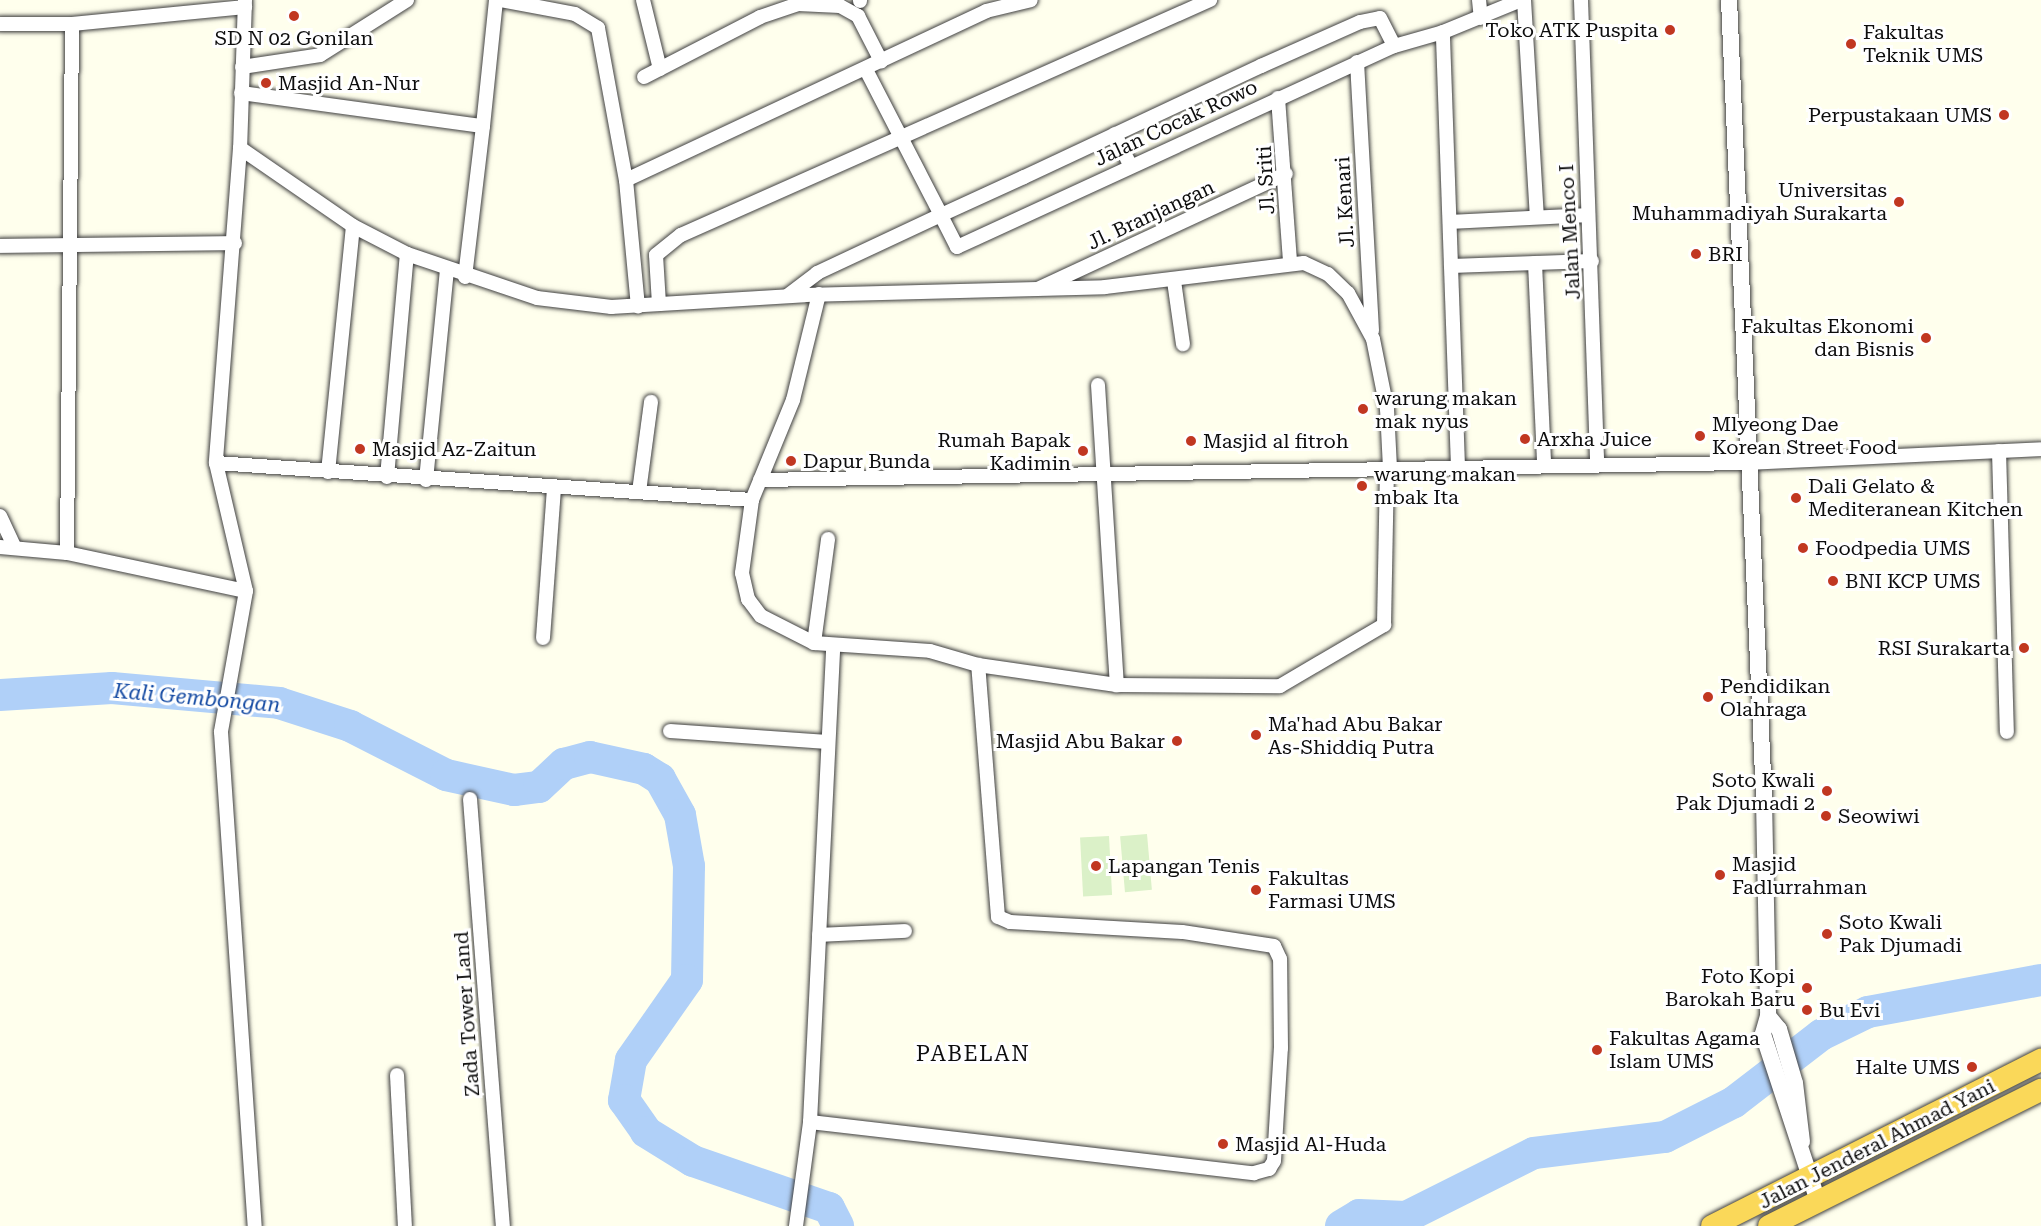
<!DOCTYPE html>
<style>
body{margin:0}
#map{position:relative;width:2041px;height:1226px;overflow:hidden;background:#ffffed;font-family:"Roboto Serif",serif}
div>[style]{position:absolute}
.pitch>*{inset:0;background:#dbf1c8;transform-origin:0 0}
.river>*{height:32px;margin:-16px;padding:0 16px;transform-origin:16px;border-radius:16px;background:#b0d0f8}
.roads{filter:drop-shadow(0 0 2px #404040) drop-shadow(0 0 2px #404040)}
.minor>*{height:14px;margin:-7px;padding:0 7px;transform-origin:7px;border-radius:7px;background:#fff}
.tertiary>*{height:16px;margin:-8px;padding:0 8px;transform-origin:8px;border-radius:8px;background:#fff}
.trunk>*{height:22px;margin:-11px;padding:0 11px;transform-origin:11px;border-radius:11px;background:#fad859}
.dots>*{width:16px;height:16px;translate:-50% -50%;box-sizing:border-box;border:3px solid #fff;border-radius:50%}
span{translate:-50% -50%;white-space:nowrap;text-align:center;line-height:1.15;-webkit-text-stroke:6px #fff;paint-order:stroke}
.poi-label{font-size:20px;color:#0d0d0d}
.right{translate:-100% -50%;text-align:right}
.left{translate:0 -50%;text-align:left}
.street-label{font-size:20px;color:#0d0d0d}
.water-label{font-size:21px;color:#1349a2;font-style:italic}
.quarter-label{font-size:22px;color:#0d0d0d;letter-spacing:1.5px}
</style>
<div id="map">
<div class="pitch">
<div style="left:1147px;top:834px;width:56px;height:27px;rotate:85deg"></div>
<div style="left:1109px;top:836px;width:59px;height:29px;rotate:87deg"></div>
</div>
<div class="river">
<div style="left:0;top:695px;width:112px;rotate:-3.6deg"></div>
<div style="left:112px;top:688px;width:168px;rotate:5.1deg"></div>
<div style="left:279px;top:703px;width:75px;rotate:17.9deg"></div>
<div style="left:350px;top:726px;width:108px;rotate:27deg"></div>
<div style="left:446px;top:775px;width:70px;rotate:12.4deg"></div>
<div style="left:514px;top:790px;width:25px;rotate:-7deg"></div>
<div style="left:539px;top:787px;width:34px;rotate:-43deg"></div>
<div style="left:564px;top:764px;width:27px;rotate:-15deg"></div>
<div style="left:590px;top:757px;width:55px;rotate:12.5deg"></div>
<div style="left:644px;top:769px;width:19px;rotate:32deg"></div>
<div style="left:660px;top:779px;width:41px;rotate:60.9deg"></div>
<div style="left:680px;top:815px;width:52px;rotate:80deg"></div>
<div style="left:689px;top:866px;width:114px;rotate:91deg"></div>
<div style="left:687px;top:980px;width:98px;rotate:125deg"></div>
<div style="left:631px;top:1060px;width:41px;rotate:99.9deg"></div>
<div style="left:624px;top:1100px;width:39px;rotate:55deg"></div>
<div style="left:646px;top:1132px;width:55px;rotate:31.7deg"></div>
<div style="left:693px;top:1161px;width:144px;rotate:19.1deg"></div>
<div style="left:829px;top:1208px;width:20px;rotate:63deg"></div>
<div style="left:1341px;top:1226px;width:21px;rotate:-31deg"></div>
<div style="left:1359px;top:1215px;width:47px;rotate:2.4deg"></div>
<div style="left:1406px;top:1217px;width:143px;rotate:-26.6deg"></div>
<div style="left:1534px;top:1153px;width:132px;rotate:-7deg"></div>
<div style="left:1665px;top:1137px;width:77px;rotate:-26.9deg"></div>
<div style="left:1734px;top:1102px;width:110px;rotate:-37.6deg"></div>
<div style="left:1821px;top:1035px;width:52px;rotate:-26.1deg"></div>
<div style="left:1868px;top:1012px;width:176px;rotate:-10.5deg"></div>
</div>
<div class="roads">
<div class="minor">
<div style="left:245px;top:0;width:148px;rotate:91.9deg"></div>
<div style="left:240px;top:148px;width:137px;rotate:34.6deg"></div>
<div style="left:353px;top:226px;width:61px;rotate:27.4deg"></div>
<div style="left:407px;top:254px;width:137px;rotate:18.7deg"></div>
<div style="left:537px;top:298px;width:75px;rotate:6.9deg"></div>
<div style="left:611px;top:307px;width:194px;rotate:-3.5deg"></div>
<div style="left:805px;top:295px;width:300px;rotate:-1.5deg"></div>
<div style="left:1105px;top:287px;width:200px;rotate:-6.9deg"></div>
<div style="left:1304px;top:263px;width:26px;rotate:25deg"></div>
<div style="left:1328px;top:274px;width:28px;rotate:44deg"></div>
<div style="left:1348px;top:293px;width:52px;rotate:61.5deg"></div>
<div style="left:1373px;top:339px;width:71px;rotate:78.7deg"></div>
<div style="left:1387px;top:409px;width:60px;rotate:87.1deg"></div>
<div style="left:501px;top:0;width:75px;rotate:10.7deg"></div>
<div style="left:575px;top:14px;width:27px;rotate:31deg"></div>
<div style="left:598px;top:28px;width:155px;rotate:79.6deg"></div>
<div style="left:626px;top:180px;width:127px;rotate:84.6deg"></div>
<div style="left:643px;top:0;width:71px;rotate:76.2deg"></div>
<div style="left:1479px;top:0;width:18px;rotate:84deg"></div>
<div style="left:1524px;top:0;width:217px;rotate:86.6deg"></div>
<div style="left:1581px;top:0;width:462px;rotate:88deg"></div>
<div style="left:860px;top:1px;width:1px;rotate:-90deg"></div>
<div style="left:0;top:24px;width:72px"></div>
<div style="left:72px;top:24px;width:174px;rotate:-5.6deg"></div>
<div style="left:1394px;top:46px;width:51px;rotate:-15.9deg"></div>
<div style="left:1357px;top:62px;width:269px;rotate:86.8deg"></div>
<div style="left:242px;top:67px;width:79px;rotate:-8.7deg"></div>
<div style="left:320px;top:55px;width:103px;rotate:-32.3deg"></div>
<div style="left:644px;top:77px;width:131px;rotate:-27.3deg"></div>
<div style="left:760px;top:17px;width:40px;rotate:-18.9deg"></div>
<div style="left:798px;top:4px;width:42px;rotate:2.7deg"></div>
<div style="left:840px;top:6px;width:21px;rotate:29deg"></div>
<div style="left:858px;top:16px;width:51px;rotate:62.9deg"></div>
<div style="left:241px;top:93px;width:244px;rotate:7.8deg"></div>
<div style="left:483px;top:126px;width:152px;rotate:96.8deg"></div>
<div style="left:1278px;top:98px;width:162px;rotate:85.8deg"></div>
<div style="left:483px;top:126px;width:127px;rotate:-84.1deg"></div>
<div style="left:1115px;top:134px;width:34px;rotate:64deg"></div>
<div style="left:240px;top:148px;width:316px;rotate:94.4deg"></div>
<div style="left:216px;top:463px;width:131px;rotate:76.8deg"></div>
<div style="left:246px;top:591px;width:143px;rotate:100.1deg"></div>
<div style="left:221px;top:732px;width:495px;rotate:86.1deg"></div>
<div style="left:626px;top:180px;width:398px;rotate:-25.1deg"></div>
<div style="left:986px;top:11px;width:46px;rotate:-13.7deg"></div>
<div style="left:1451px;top:222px;width:137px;rotate:-2.9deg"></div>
<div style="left:0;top:246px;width:235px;rotate:-0.7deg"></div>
<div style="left:1535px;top:263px;width:201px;rotate:87.4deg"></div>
<div style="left:1451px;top:266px;width:141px;rotate:-2deg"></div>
<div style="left:1174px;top:281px;width:64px;rotate:81.9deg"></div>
<div style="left:1040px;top:288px;width:271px;rotate:-24.9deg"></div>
<div style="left:819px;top:294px;width:109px;rotate:103.8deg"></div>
<div style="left:793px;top:400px;width:108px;rotate:112.3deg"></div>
<div style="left:752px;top:500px;width:74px;rotate:97.8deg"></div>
<div style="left:742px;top:573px;width:27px;rotate:77deg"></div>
<div style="left:748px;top:599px;width:21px;rotate:53deg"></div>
<div style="left:761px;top:616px;width:59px;rotate:27deg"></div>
<div style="left:814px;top:643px;width:116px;rotate:3.9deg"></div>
<div style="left:930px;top:651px;width:50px;rotate:16.3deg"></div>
<div style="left:978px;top:665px;width:140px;rotate:8.2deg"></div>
<div style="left:1117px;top:685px;width:163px;rotate:0.4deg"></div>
<div style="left:1280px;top:686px;width:121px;rotate:-30.4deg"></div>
<div style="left:1384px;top:625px;width:156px;rotate:-88.9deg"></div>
<div style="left:787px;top:296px;width:38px;rotate:-37deg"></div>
<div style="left:817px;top:273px;width:137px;rotate:-25.1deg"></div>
<div style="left:941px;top:215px;width:91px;rotate:-24.6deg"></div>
<div style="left:1024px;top:177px;width:262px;rotate:-25.1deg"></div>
<div style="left:1261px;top:66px;width:108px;rotate:-24deg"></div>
<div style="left:1360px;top:22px;width:20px;rotate:-11deg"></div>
<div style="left:1380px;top:18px;width:31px;rotate:63deg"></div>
<div style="left:1394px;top:46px;width:481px;rotate:155.3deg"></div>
<div style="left:957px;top:247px;width:36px;rotate:-117deg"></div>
<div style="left:941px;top:215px;width:165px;rotate:-117.3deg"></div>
<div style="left:659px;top:304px;width:49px;rotate:-93.5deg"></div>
<div style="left:656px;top:255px;width:32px;rotate:-39deg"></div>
<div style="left:681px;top:235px;width:579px;rotate:-23.95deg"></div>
<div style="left:1098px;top:385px;width:301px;rotate:86.4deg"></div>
<div style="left:1999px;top:451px;width:281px;rotate:88.4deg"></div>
<div style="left:216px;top:463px;width:537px;rotate:3.95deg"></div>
<div style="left:1458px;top:467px;width:435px;rotate:-92deg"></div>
<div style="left:1443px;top:32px;width:84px;rotate:-22.3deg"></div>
<div style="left:328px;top:472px;width:247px;rotate:-84.2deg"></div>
<div style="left:387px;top:477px;width:224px;rotate:-84.9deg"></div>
<div style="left:426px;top:480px;width:212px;rotate:-84.3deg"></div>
<div style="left:760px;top:480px;width:988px;rotate:-0.99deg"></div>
<div style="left:1748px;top:463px;width:293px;rotate:-2.7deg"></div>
<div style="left:639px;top:492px;width:91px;rotate:-82.4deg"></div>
<div style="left:0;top:516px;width:33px;rotate:65deg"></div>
<div style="left:0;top:547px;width:67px;rotate:5.1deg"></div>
<div style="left:67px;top:553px;width:183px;rotate:12deg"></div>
<div style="left:67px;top:553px;width:529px;rotate:-89.46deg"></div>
<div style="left:543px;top:638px;width:149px;rotate:-85.8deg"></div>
<div style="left:814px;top:643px;width:105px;rotate:-82.3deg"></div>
<div style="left:670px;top:731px;width:158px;rotate:4deg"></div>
<div style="left:470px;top:799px;width:428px;rotate:85.6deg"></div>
<div style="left:819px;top:935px;width:86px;rotate:-2.7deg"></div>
<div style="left:397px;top:1075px;width:151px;rotate:87deg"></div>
<div style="left:810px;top:1122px;width:447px;rotate:6.6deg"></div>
<div style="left:1254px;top:1173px;width:16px;rotate:-15deg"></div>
<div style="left:1269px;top:1169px;width:9px;rotate:-58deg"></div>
<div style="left:1274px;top:1161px;width:113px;rotate:-86.5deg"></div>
<div style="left:1281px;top:1048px;width:89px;rotate:-90.6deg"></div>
<div style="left:1280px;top:959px;width:14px;rotate:-115deg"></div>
<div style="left:1274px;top:946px;width:93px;rotate:-171.3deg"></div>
<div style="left:1182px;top:932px;width:172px;rotate:-176.7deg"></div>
<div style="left:1010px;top:922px;width:13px;rotate:-157deg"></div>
<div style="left:998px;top:917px;width:253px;rotate:-94.5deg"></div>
<div style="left:796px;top:1226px;width:105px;rotate:-82.3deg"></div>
<div style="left:810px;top:1122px;width:476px;rotate:-87.2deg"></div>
</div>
<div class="tertiary">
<div style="left:1729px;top:0;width:800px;rotate:87.49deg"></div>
<div style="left:1764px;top:799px;width:217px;rotate:88.9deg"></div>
<div style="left:1768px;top:1016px;width:19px;rotate:106deg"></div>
<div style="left:1763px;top:1034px;width:176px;rotate:71.8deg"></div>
<div style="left:1768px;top:1016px;width:17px;rotate:50deg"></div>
<div style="left:1779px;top:1029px;width:56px;rotate:73.5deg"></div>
<div style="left:1795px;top:1083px;width:59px;rotate:83.2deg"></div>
</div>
<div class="trunk">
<div style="left:1712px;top:1226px;width:369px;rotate:-26.8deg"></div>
<div style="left:1769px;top:1226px;width:304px;rotate:-26.6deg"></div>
</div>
</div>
<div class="dots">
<div style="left:294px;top:16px;background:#c13721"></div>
<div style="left:1670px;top:30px;background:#c13721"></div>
<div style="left:1851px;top:44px;background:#c13721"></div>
<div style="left:266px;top:83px;background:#c13721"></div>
<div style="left:2004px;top:115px;background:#c13721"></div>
<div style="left:1899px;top:202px;background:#c13721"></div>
<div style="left:1696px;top:254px;background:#c13721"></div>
<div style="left:1926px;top:338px;background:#c13721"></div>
<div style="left:1363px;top:409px;background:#c13721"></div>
<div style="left:1700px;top:436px;background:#c13721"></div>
<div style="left:1525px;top:439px;background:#c13721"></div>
<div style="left:1191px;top:441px;background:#c13721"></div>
<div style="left:360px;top:449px;background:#c13721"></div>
<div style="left:1083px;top:451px;background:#c13721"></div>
<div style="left:791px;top:461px;background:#c13721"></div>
<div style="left:1362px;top:486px;background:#c13721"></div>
<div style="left:1796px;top:498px;background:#c13721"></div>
<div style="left:1803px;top:548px;background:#c13721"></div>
<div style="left:1833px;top:581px;background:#c13721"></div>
<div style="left:2024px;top:648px;background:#c13721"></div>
<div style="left:1708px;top:697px;background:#c13721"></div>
<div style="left:1256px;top:735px;background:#c13721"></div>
<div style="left:1177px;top:741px;background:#c13721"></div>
<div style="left:1827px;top:791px;background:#c13721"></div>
<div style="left:1826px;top:816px;background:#c13721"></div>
<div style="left:1096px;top:866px;background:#c13721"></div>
<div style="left:1720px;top:875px;background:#c13721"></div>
<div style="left:1256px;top:890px;background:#c13721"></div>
<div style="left:1827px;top:934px;background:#c13721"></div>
<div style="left:1807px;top:988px;background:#c13721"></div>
<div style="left:1807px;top:1010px;background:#c13721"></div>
<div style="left:1597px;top:1050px;background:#c13721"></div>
<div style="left:1972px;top:1067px;background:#c13721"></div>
<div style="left:1223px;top:1144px;background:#c13721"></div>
</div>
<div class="poi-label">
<span class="right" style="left:1658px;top:30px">Toko ATK Puspita</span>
<span class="left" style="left:1863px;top:44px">Fakultas<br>Teknik UMS</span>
<span style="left:294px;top:38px">SD N 02 Gonilan</span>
<span class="left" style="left:278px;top:83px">Masjid An-Nur</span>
<span class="right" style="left:1992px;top:115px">Perpustakaan UMS</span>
<span class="right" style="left:1887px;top:202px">Universitas<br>Muhammadiyah Surakarta</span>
<span class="left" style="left:1708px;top:254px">BRI</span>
<span class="right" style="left:1914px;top:338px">Fakultas Ekonomi<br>dan Bisnis</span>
<span class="left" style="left:1375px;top:410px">warung makan<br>mak nyus</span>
<span class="left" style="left:1712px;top:436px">Mlyeong Dae<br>Korean Street Food</span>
<span class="left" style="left:1537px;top:439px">Arxha Juice</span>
<span class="right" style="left:1071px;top:452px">Rumah Bapak<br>Kadimin</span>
<span class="left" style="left:1203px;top:441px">Masjid al fitroh</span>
<span class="left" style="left:372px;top:449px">Masjid Az-Zaitun</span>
<span class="left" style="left:803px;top:461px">Dapur Bunda</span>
<span class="left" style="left:1374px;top:486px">warung makan<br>mbak Ita</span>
<span class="left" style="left:1808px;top:498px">Dali Gelato &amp;<br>Mediteranean Kitchen</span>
<span class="left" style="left:1815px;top:548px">Foodpedia UMS</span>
<span class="left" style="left:1845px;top:581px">BNI KCP UMS</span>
<span class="right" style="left:2010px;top:648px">RSI Surakarta</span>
<span class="left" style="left:1720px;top:698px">Pendidikan<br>Olahraga</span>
<span class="left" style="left:1268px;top:736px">Ma'had Abu Bakar<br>As-Shiddiq Putra</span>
<span class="right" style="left:1165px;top:741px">Masjid Abu Bakar</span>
<span class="right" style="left:1815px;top:792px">Soto Kwali<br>Pak Djumadi 2</span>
<span class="left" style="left:1838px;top:816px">Seowiwi</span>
<span class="left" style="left:1732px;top:876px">Masjid<br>Fadlurrahman</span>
<span class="left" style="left:1108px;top:866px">Lapangan Tenis</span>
<span class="left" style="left:1268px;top:890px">Fakultas<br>Farmasi UMS</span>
<span class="left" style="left:1839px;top:934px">Soto Kwali<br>Pak Djumadi</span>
<span class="right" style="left:1795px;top:988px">Foto Kopi<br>Barokah Baru</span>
<span class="left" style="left:1819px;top:1010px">Bu Evi</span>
<span class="left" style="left:1609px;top:1050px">Fakultas Agama<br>Islam UMS</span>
<span class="right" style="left:1960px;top:1067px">Halte UMS</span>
<span class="left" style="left:1235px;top:1144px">Masjid Al-Huda</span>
</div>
<div class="street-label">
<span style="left:1176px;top:123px;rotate:-25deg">Jalan Cocak Rowo</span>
<span style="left:1266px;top:180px;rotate:-93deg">Jl. Sriti</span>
<span style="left:1345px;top:202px;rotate:-93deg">Jl. Kenari</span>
<span style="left:1151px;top:215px;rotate:-25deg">Jl. Branjangan</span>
<span style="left:1570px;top:232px;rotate:-93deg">Jalan Menco I</span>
<span style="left:467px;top:1014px;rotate:-94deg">Zada Tower Land</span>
<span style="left:1877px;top:1144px;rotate:-27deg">Jalan Jenderal Ahmad Yani</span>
</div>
<div class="water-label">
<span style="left:197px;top:698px;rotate:5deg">Kali Gembongan</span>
</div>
<div class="quarter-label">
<span style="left:973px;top:1054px">PABELAN</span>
</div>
</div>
